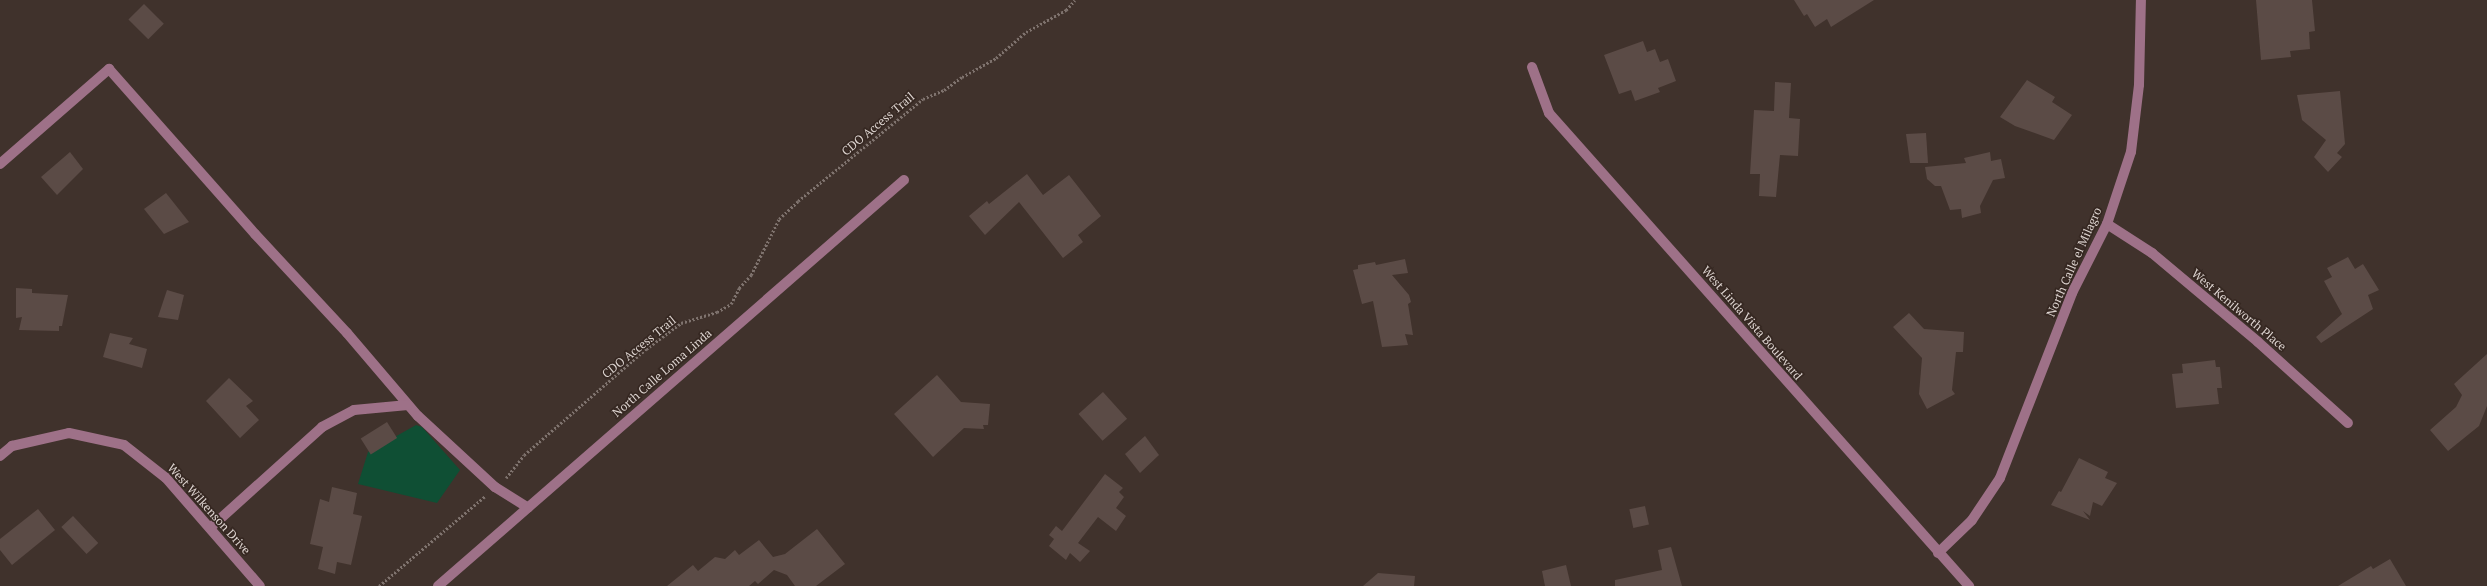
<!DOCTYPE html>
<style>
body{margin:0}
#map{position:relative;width:2487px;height:586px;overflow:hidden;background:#40322c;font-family:"PT Serif",serif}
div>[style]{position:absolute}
.green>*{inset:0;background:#0f4f34}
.building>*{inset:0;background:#5b4b46;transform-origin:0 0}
.path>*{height:2.5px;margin-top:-1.25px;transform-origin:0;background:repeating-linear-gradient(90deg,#7f736e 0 2px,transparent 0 4px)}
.minor>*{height:10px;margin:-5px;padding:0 5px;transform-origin:5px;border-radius:5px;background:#9e7188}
span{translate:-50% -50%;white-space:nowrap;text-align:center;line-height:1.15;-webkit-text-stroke:3.5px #362822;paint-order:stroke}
.street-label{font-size:12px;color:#ddd4d0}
</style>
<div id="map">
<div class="green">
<div style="clip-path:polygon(416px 425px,422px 427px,460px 470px,437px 503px,358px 484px,368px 452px)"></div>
</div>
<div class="building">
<div style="clip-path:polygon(1794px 0,1874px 0,1831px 27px,1827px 19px,1815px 27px,1807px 14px,1804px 16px)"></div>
<div style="clip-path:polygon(2256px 0,2312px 0,2315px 31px,2309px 32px,2310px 49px,2290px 51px,2291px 57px,2261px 60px)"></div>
<div style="left:144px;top:4px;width:28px;height:22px;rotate:45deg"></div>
<div style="clip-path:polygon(1643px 41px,1647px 52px,1655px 49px,1660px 62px,1668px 59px,1676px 81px,1658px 88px,1660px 92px,1635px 101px,1631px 90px,1619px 94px,1604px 55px)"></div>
<div style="clip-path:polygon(2027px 80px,2055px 97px,2052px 102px,2072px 115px,2054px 140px,2015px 126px,2000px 117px)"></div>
<div style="clip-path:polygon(1775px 82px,1791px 83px,1789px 118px,1800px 119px,1798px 156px,1780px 155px,1776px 197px,1759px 196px,1760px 174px,1750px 174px,1754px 110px,1774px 111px)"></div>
<div style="clip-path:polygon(2340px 91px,2345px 144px,2337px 153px,2342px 157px,2328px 172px,2314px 157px,2326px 140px,2302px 120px,2297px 95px)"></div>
<div style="clip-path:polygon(1926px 133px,1928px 163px,1910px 163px,1906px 134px)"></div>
<div style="clip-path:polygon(70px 152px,83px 169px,57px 195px,41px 177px)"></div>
<div style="clip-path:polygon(1990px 152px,1991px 161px,2001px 159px,2005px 178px,1993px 180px,1980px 206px,1981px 213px,1962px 218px,1961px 209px,1950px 210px,1941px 186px,1935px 186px,1927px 179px,1925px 167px,1966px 163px,1964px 158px)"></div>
<div style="clip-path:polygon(1027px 174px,1043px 195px,1069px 175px,1101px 216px,1078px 235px,1083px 242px,1063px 258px,1019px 202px,985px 235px,969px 216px,987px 201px,989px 204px)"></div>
<div style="clip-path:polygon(166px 193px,189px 222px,164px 234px,144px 209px)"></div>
<div style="clip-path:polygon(2348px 257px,2355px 269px,2363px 264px,2379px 290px,2368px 295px,2373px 309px,2321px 343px,2316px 337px,2342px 314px,2324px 281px,2332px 277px,2327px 268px)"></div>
<div style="clip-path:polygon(1405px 259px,1408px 273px,1392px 275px,1409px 295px,1411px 302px,1408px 304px,1413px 335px,1405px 334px,1408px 345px,1382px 347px,1373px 301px,1362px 304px,1353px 270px,1358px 269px,1358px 265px,1375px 262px,1376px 265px)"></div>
<div style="clip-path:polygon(16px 288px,32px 289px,32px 293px,68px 295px,62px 326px,59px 326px,59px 331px,19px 330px,22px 317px,16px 318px)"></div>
<div style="clip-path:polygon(167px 290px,184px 295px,178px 320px,158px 317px)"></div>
<div style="clip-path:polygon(1909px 313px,1924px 329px,1964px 332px,1963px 352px,1956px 352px,1952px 390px,1955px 394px,1927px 409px,1919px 394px,1922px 358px,1893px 327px)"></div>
<div style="clip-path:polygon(110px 333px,133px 338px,129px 344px,147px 349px,142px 368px,103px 357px)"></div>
<div style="clip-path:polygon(2487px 354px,2487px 406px,2479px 426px,2448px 451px,2430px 430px,2456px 407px,2462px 395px,2454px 384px)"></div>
<div style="clip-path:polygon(2215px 360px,2216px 367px,2220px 367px,2222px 388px,2217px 388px,2219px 404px,2176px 408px,2172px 374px,2183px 373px,2182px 364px)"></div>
<div style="clip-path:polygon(937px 375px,961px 402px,990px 404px,988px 425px,983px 425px,984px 429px,964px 428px,933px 457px,894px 414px)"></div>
<div style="clip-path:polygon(229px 378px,253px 401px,246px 406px,259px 420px,240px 438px,206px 401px)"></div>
<div style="left:1103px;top:392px;width:36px;height:33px;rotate:48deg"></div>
<div style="left:387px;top:422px;width:19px;height:31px;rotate:58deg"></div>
<div style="clip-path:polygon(1145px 436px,1159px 455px,1140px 473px,1125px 454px)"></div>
<div style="clip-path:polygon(2079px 458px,2108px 472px,2105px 478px,2117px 483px,2102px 506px,2093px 502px,2090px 516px,2083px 511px,2090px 520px,2051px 505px,2059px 491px,2061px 492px)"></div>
<div style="clip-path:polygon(1105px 474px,1123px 488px,1119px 492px,1124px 497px,1116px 508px,1126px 516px,1116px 531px,1098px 517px,1078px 543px,1090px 551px,1080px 562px,1070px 553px,1066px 560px,1049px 546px,1054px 539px,1049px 535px,1056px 526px,1062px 531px)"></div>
<div style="clip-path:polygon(332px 487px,357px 493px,353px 514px,362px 516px,351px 565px,337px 562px,335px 574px,318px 569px,323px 547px,310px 544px,320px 499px,329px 502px)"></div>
<div style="left:1645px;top:506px;width:19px;height:16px;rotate:78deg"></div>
<div style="clip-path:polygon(38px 509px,55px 530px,12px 565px,0 550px,0 539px)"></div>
<div style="left:73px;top:516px;width:37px;height:16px;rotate:47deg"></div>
<div style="clip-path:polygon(817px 529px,845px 564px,816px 586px,795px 586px,787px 575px,774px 570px,758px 584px,755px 581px,749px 586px,667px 586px,693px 565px,698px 571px,715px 557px,725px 559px,735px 550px,739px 555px,759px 540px,773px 557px,785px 554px)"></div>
<div style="clip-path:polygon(1671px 547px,1682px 586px,1615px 586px,1615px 580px,1662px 570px,1658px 550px)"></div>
<div style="clip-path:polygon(2390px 559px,2406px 586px,2338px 586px,2371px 566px,2373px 569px)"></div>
<div style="clip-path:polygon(1566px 565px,1571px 586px,1545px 586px,1542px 571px)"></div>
<div style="clip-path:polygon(1378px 573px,1415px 576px,1414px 586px,1363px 586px)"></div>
</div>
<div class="path">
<div style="left:506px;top:478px;width:29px;rotate:-52deg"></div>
<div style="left:524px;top:455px;width:162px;rotate:-41deg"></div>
<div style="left:646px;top:349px;width:44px;rotate:-36.6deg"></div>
<div style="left:681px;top:323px;width:38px;rotate:-17deg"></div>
<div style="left:717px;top:312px;width:16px;rotate:-30deg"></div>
<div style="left:731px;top:304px;width:18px;rotate:-63deg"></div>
<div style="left:739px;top:288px;width:18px;rotate:-47deg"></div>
<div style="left:751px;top:275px;width:63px;rotate:-63.4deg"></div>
<div style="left:779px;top:219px;width:26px;rotate:-43deg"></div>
<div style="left:798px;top:201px;width:161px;rotate:-39.2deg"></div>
<div style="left:923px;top:99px;width:23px;rotate:-23deg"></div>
<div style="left:944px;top:90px;width:22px;rotate:-36deg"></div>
<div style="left:962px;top:77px;width:39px;rotate:-29deg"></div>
<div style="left:996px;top:58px;width:40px;rotate:-41deg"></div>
<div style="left:1026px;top:32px;width:46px;rotate:-28.8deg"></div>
<div style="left:1066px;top:10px;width:13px;rotate:-48deg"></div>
<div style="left:379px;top:586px;width:139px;rotate:-40.3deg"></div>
</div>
<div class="minor">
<div style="left:1532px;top:67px;width:49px;rotate:69.7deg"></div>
<div style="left:1549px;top:113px;width:633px;rotate:48.4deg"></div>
<div style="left:0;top:164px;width:145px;rotate:-41.1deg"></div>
<div style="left:109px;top:69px;width:220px;rotate:48.5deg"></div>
<div style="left:255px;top:234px;width:135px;rotate:47.1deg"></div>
<div style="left:347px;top:333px;width:109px;rotate:49.5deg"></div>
<div style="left:418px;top:416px;width:105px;rotate:42.7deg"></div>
<div style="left:495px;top:487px;width:39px;rotate:32deg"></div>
<div style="left:2107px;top:224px;width:54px;rotate:32.8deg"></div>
<div style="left:2152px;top:253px;width:138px;rotate:40deg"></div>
<div style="left:2258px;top:342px;width:121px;rotate:42deg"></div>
<div style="left:0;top:456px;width:16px;rotate:-40deg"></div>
<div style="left:12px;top:446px;width:58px;rotate:-12.8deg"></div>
<div style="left:69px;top:433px;width:56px;rotate:12.3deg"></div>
<div style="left:124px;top:445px;width:53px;rotate:38.2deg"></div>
<div style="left:166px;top:478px;width:143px;rotate:49deg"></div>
<div style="left:210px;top:528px;width:151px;rotate:-42deg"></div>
<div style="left:322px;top:427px;width:36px;rotate:-28deg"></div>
<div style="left:354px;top:410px;width:54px;rotate:-5.3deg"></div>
<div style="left:1938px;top:553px;width:47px;rotate:-44.1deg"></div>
<div style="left:1972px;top:520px;width:50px;rotate:-56.3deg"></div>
<div style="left:2000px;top:478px;width:199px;rotate:-68.7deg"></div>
<div style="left:2072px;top:293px;width:77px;rotate:-63.1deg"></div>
<div style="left:2107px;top:224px;width:76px;rotate:-71.6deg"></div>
<div style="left:2131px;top:152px;width:67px;rotate:-83.2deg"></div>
<div style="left:2139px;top:85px;width:85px;rotate:-88.7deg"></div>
<div style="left:438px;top:586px;width:618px;rotate:-41.06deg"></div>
</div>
<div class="street-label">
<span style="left:878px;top:124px;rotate:-40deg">CDO Access Trail</span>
<span style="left:2074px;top:262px;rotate:-66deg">North Calle el Milagro</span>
<span style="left:2239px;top:310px;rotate:40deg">West Kenilworth Place</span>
<span style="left:1752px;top:323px;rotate:49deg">West Linda Vista Boulevard</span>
<span style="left:639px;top:347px;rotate:-39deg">CDO Access Trail</span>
<span style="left:662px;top:373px;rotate:-41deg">North Calle Loma Linda</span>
<span style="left:209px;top:509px;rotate:48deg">West Wilkenson Drive</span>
</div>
</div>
